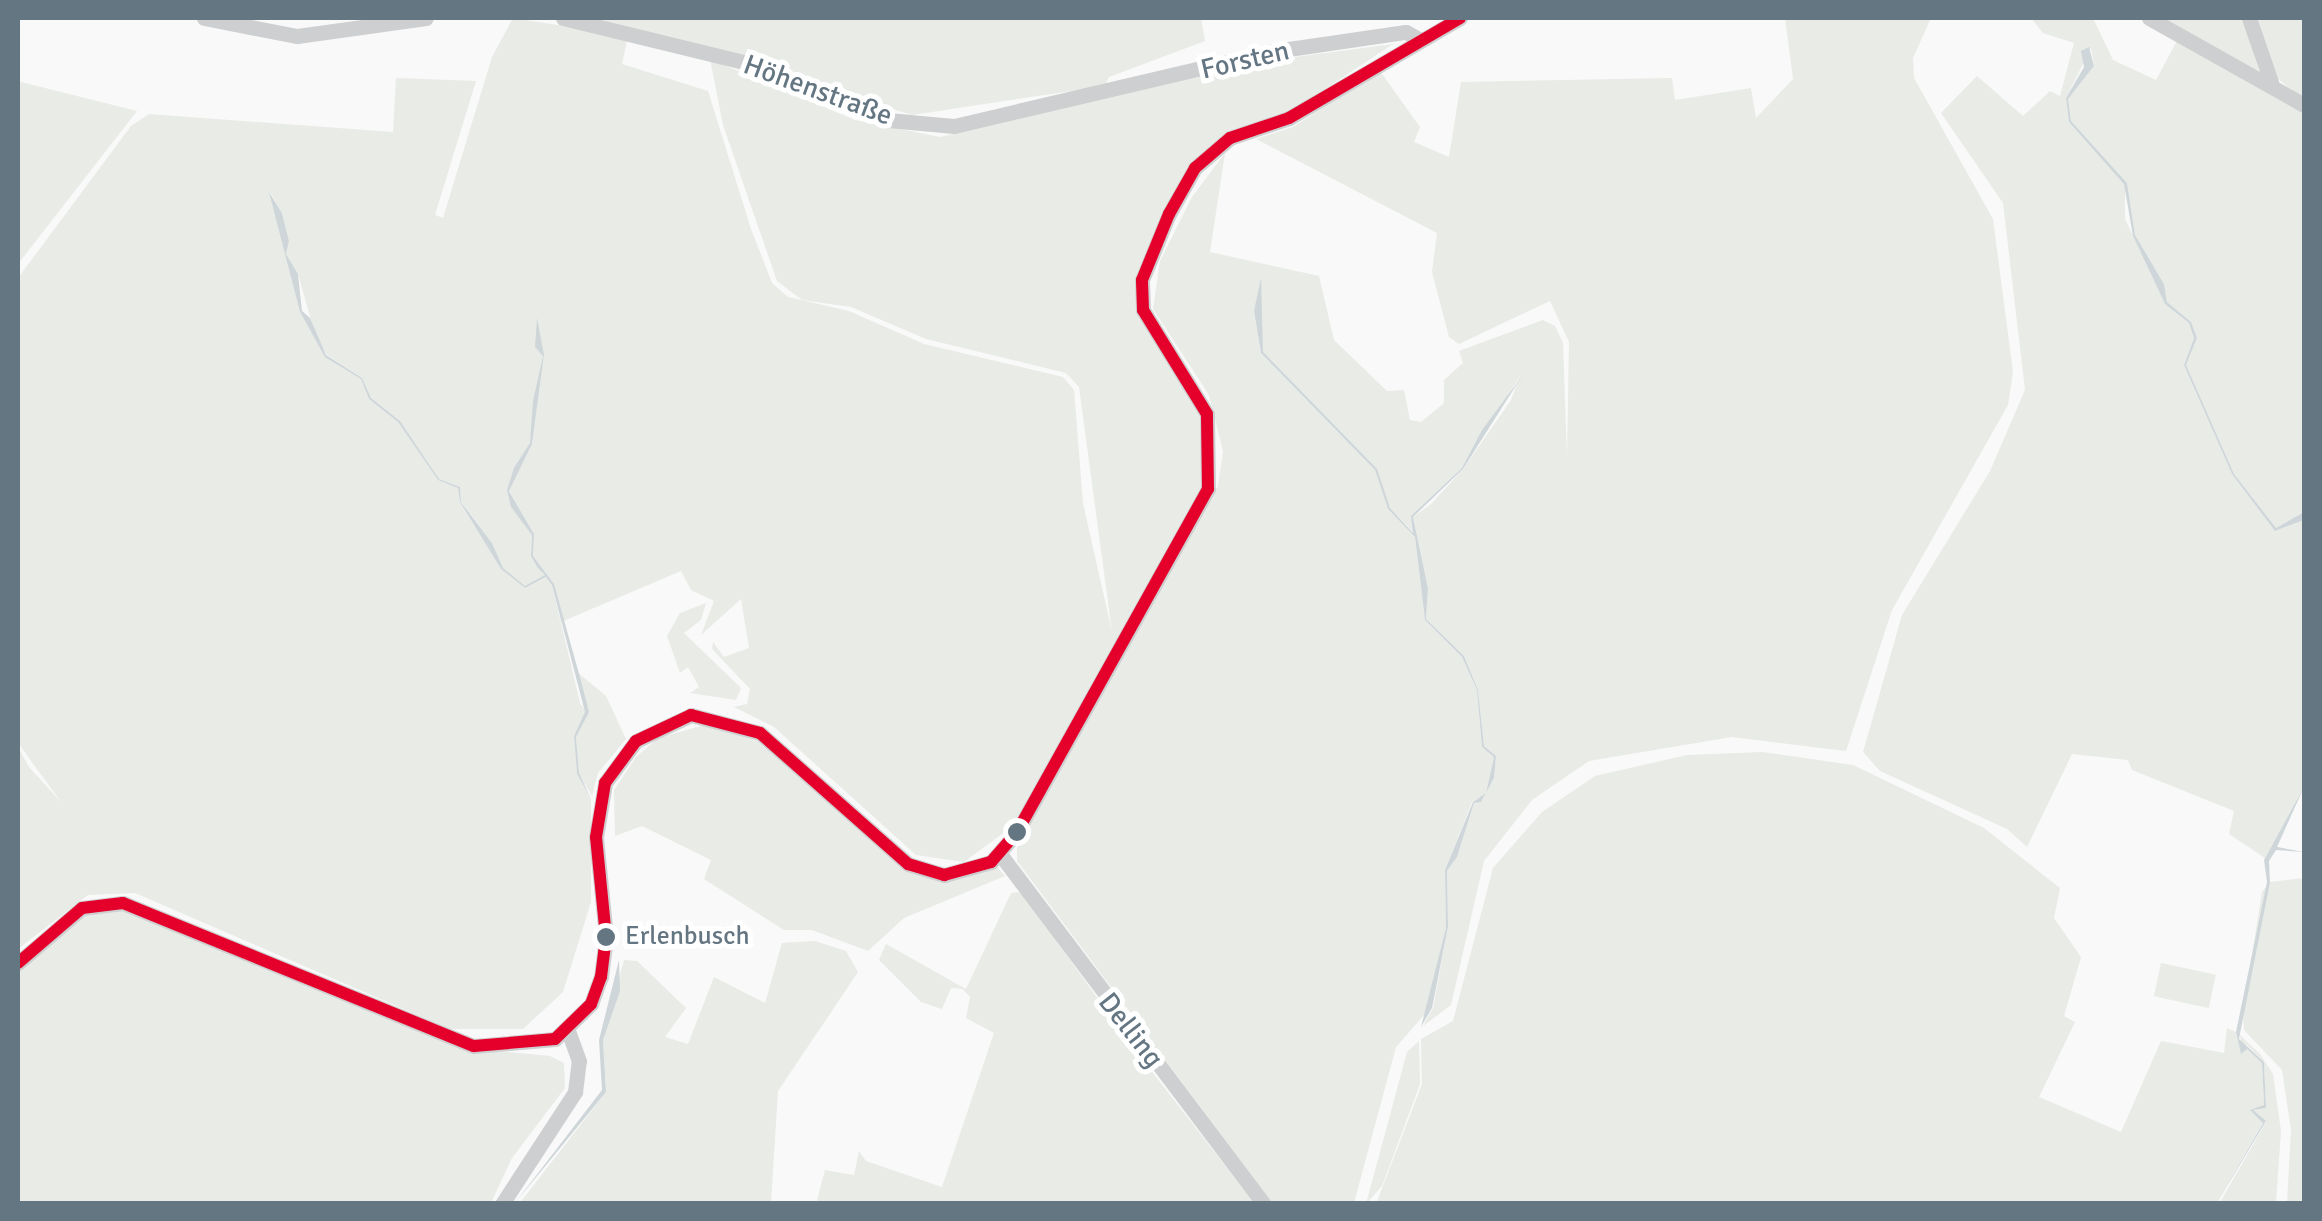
<!DOCTYPE html>
<meta charset="utf-8">
<style>
body{margin:0}
#map{position:relative;width:2322px;height:1221px;overflow:hidden;background:#f9f9f9;font-family:Signika,sans-serif}
div>[style]{position:absolute}
.green>*{inset:0;background:#e8ebe6;transform-origin:0 0}
.water>*{inset:0;background:#ced6d9}
.minor>*{height:15px;margin:-7.5px;padding:0 7.5px;transform-origin:7.5px;border-radius:7.5px;background:#cecfd0}
.bus-1>*{height:12px;margin:-6px;padding:0 6px;transform-origin:6px;border-radius:6px;background:#e4002b}
.dots>*{width:28px;height:28px;translate:-50% -50%;box-sizing:border-box;border:5px solid #fff;border-radius:50%}
span{translate:-50% -50%;white-space:nowrap;text-align:center;line-height:1.15;-webkit-text-stroke:10px #fff;paint-order:stroke}
.bus-label{font-size:26px;color:#657683}
.left{translate:0 -50%;text-align:left}
.street-label{font-size:28px;color:#657683}
.frame{position:absolute;inset:0;border:20px solid #657683;pointer-events:none}
</style>
<div id="map">
<div class="green">
<div style="clip-path:polygon(513px 18px,628px 36px,622px 64px,708px 91px,751px 229px,772px 283px,788px 297px,849px 311px,924px 344px,1063px 377px,1074px 390px,1083px 503px,1112px 632px,1079px 387px,1066px 373px,926px 339px,851px 307px,802px 300px,777px 281px,723px 125px,710px 59px,855px 120px,940px 137px,1272px 60px,1393px 44px,1290px 112px,1226px 135px,1164px 213px,1137px 281px,1139px 311px,1207px 429px,1208px 475px,1017px 823px,964px 862px,916px 855px,774px 727px,734px 707px,747px 704px,750px 689px,712px 649px,713px 642px,724px 657px,749px 648px,741px 599px,701px 635px,714px 601px,691px 590px,681px 571px,561px 622px,554px 584px,533px 556px,534px 534px,509px 490px,532px 444px,544px 355px,535px 347px,543px 355px,530px 443px,507px 490px,532px 535px,531px 556px,546px 576px,525px 586px,503px 568px,492px 543px,461px 501px,460px 487px,439px 479px,400px 421px,371px 398px,362px 378px,327px 355px,316px 338px,298px 274px,286px 254px,289px 241px,282px 213px,270px 192px,300px 312px,325px 356px,361px 379px,369px 399px,398px 422px,438px 480px,458px 488px,460px 502px,501px 569px,525px 588px,547px 577px,552px 585px,580px 703px,586px 712px,574px 736px,577px 774px,591px 799px,591px 902px,563px 992px,523px 1029px,450px 1029px,135px 893px,88px 895px,18px 949px,18px 747px,29px 767px,61px 802px,18px 743px,18px 278px,131px 126px,149px 114px,393px 132px,396px 78px,476px 81px,435px 215px,443px 218px,492px 57px)"></div>
<div style="clip-path:polygon(596px 18px,1201px 18px,1205px 41px,1109px 77px,1105px 86px,912px 115px)"></div>
<div style="clip-path:polygon(1785px 18px,1931px 18px,1913px 58px,1914px 78px,1993px 219px,2013px 372px,2008px 405px,1892px 610px,1846px 751px,1732px 737px,1589px 761px,1532px 800px,1484px 861px,1451px 1005px,1423px 1026px,1433px 1008px,1448px 927px,1447px 871px,1457px 857px,1474px 803px,1481px 802px,1494px 778px,1496px 756px,1484px 746px,1478px 690px,1464px 656px,1426px 619px,1428px 587px,1413px 517px,1431px 504px,1463px 469px,1511px 400px,1520px 376px,1462px 468px,1411px 516px,1415px 534px,1390px 508px,1376px 469px,1262px 352px,1260px 288px,1254px 311px,1261px 353px,1375px 470px,1388px 509px,1415px 537px,1425px 620px,1462px 657px,1477px 690px,1482px 747px,1494px 757px,1486px 793px,1472px 802px,1445px 870px,1446px 927px,1431px 1007px,1396px 1047px,1354px 1203px,1272px 1203px,1017px 861px,1017px 848px,1218px 486px,1223px 451px,1209px 395px,1153px 309px,1160px 261px,1192px 197px,1225px 153px,1210px 252px,1319px 276px,1334px 340px,1387px 391px,1404px 390px,1410px 420px,1421px 422px,1444px 403px,1444px 380px,1463px 363px,1459px 351px,1543px 320px,1555px 326px,1563px 343px,1567px 458px,1569px 342px,1550px 301px,1459px 344px,1449px 337px,1432px 272px,1437px 233px,1256px 139px,1293px 127px,1380px 71px,1420px 127px,1414px 142px,1449px 157px,1461px 82px,1672px 78px,1675px 100px,1751px 88px,1756px 118px,1793px 79px)"></div>
<div style="clip-path:polygon(2031px 18px,2093px 18px,2113px 60px,2156px 80px,2178px 39px,2304px 113px,2304px 512px,2276px 528px,2234px 474px,2186px 365px,2197px 338px,2191px 322px,2167px 302px,2164px 284px,2135px 235px,2127px 183px,2071px 121px,2068px 99px,2094px 66px,2091px 48px,2066px 98px,2069px 122px,2125px 184px,2125px 219px,2165px 304px,2189px 323px,2194px 338px,2184px 365px,2232px 474px,2275px 531px,2304px 520px,2304px 787px,2265px 858px,2229px 834px,2234px 811px,2132px 770px,2128px 760px,2072px 754px,2027px 847px,2007px 829px,1880px 771px,1863px 752px,1902px 615px,1990px 471px,2025px 390px,2003px 203px,1941px 113px,1977px 76px,2023px 116px,2050px 91px,2060px 96px,2074px 43px,2043px 33px)"></div>
<div style="clip-path:polygon(2162px 18px,2243px 18px,2259px 71px)"></div>
<div style="clip-path:polygon(2254px 18px,2304px 18px,2304px 101px,2275px 76px)"></div>
<div style="clip-path:polygon(21px 82px,137px 111px,18px 264px,18px 84px)"></div>
<div style="clip-path:polygon(706px 603px,701px 620px,684px 633px,741px 688px,736px 700px,690px 693px,699px 687px,688px 667px,680px 673px,667px 636px,680px 613px)"></div>
<div style="clip-path:polygon(576px 671px,606px 696px,626px 739px,598px 773px,592px 796px,579px 774px,576px 737px,588px 712px)"></div>
<div style="clip-path:polygon(708px 724px,762px 743px,882px 849px,944px 879px,996px 866px,1005px 876px,904px 918px,868px 951px,812px 930px,784px 930px,704px 879px,711px 860px,642px 826px,615px 836px,614px 790px,636px 757px,658px 738px)"></div>
<div style="clip-path:polygon(1762px 752px,1853px 765px,1984px 828px,2060px 888px,2054px 918px,2081px 957px,2064px 1016px,2075px 1022px,2039px 1097px,2121px 1132px,2161px 1041px,2224px 1053px,2227px 1028px,2236px 1032px,2241px 1053px,2246px 1048px,2262px 1063px,2264px 1106px,2250px 1110px,2263px 1122px,2217px 1203px,1376px 1204px,1422px 1084px,1421px 1039px,1453px 1021px,1493px 868px,1542px 812px,1595px 776px,1687px 755px)"></div>
<div style="clip-path:polygon(2304px 878px,2304px 1203px,2287px 1203px,2291px 1130px,2282px 1070px,2244px 1030px,2243px 1012px,2262px 892px,2270px 882px)"></div>
<div style="clip-path:polygon(1021px 892px,1132px 1046px,1255px 1204px,816px 1204px,825px 1170px,854px 1175px,859px 1151px,866px 1161px,942px 1187px,994px 1033px,966px 1018px,970px 997px,963px 989px,951px 988px,942px 1009px,921px 1002px,879px 960px,886px 944px,966px 989px,1011px 893px)"></div>
<div style="clip-path:polygon(123px 905px,475px 1049px,550px 1056px,564px 1063px,565px 1088px,512px 1158px,491px 1203px,18px 1204px,18px 966px,84px 910px)"></div>
<div style="clip-path:polygon(815px 941px,846px 951px,858px 972px,778px 1091px,771px 1203px,519px 1204px,606px 1092px,603px 1040px,624px 960px,637px 961px,686px 1008px,665px 1037px,688px 1044px,714px 977px,765px 1003px,782px 943px)"></div>
<div style="left:2161px;top:963px;width:56px;height:34px;rotate:12deg"></div>
<div style="clip-path:polygon(2240px 1035px,2260px 1054px,2273px 1074px,2281px 1131px,2276px 1203px,2219px 1204px,2266px 1122px,2252px 1110px,2266px 1108px,2264px 1062px,2246px 1044px,2242px 1051px)"></div>
<div style="clip-path:polygon(1419px 1041px,1420px 1084px,1382px 1186px,1366px 1204px,1407px 1052px)"></div>
</div>
<div class="water">
<div style="clip-path:polygon(2089px 47px,2094px 66px,2068px 99px,2071px 121px,2127px 183px,2135px 235px,2164px 284px,2167px 302px,2191px 322px,2197px 338px,2186px 365px,2234px 474px,2276px 528px,2304px 512px,2304px 520px,2275px 531px,2232px 474px,2184px 365px,2194px 338px,2189px 323px,2165px 304px,2133px 236px,2124px 184px,2069px 122px,2066px 98px,2084px 67px,2081px 51px)"></div>
<div style="clip-path:polygon(269px 192px,282px 213px,289px 241px,286px 254px,298px 274px,302px 311px,310px 318px,326px 355px,362px 378px,371px 398px,400px 421px,439px 479px,460px 487px,461px 502px,492px 543px,503px 568px,525px 586px,545px 575px,538px 568px,531px 556px,532px 535px,511px 507px,507px 490px,514px 468px,530px 443px,533px 401px,543px 356px,535px 347px,537px 318px,544px 355px,532px 444px,509px 491px,534px 534px,533px 556px,554px 584px,581px 681px,589px 712px,576px 737px,579px 773px,591px 799px,577px 774px,574px 736px,585px 712px,552px 585px,546px 577px,525px 588px,501px 569px,460px 502px,458px 488px,438px 480px,398px 422px,369px 399px,361px 379px,325px 357px,300px 312px)"></div>
<div style="clip-path:polygon(1261px 278px,1263px 352px,1377px 469px,1390px 508px,1413px 533px,1411px 516px,1462px 468px,1482px 430px,1522px 376px,1463px 469px,1413px 517px,1428px 588px,1426px 619px,1464px 656px,1478px 690px,1484px 746px,1496px 756px,1494px 778px,1481px 802px,1474px 803px,1457px 857px,1447px 871px,1448px 927px,1432px 1008px,1421px 1027px,1446px 928px,1445px 870px,1473px 802px,1486px 793px,1494px 757px,1482px 747px,1477px 690px,1462px 657px,1425px 620px,1415px 537px,1388px 509px,1375px 470px,1261px 353px,1254px 311px)"></div>
<div style="clip-path:polygon(2304px 787px,2277px 847px,2304px 852px,2276px 850px,2269px 861px,2270px 882px,2239px 1039px,2264px 1062px,2266px 1108px,2253px 1110px,2266px 1121px,2217px 1203px,2263px 1123px,2250px 1110px,2264px 1105px,2262px 1063px,2247px 1049px,2241px 1054px,2236px 1032px,2267px 882px,2264px 860px)"></div>
<div style="clip-path:polygon(619px 960px,620px 991px,603px 1040px,606px 1092px,515px 1203px,602px 1090px,599px 1040px)"></div>
</div>
<div class="minor">
<div style="left:204px;top:18px;width:95px;rotate:11deg"></div>
<div style="left:297px;top:36px;width:130px;rotate:-7.9deg"></div>
<div style="left:563px;top:18px;width:189px;rotate:13.7deg"></div>
<div style="left:747px;top:63px;width:152px;rotate:22deg"></div>
<div style="left:888px;top:120px;width:66px;rotate:5.2deg"></div>
<div style="left:954px;top:126px;width:330px;rotate:-13.2deg"></div>
<div style="left:1275px;top:51px;width:132px;rotate:-8.3deg"></div>
<div style="left:1406px;top:32px;width:13px;rotate:29deg"></div>
<div style="left:2149px;top:18px;width:178px;rotate:29.3deg"></div>
<div style="left:2249px;top:18px;width:68px;rotate:71deg"></div>
<div style="left:1000px;top:854px;width:438px;rotate:53deg"></div>
<div style="left:18px;top:963px;width:84px;rotate:-40.7deg"></div>
<div style="left:82px;top:908px;width:41px;rotate:-7deg"></div>
<div style="left:123px;top:903px;width:379px;rotate:22.2deg"></div>
<div style="left:474px;top:1046px;width:81px;rotate:-4.9deg"></div>
<div style="left:555px;top:1039px;width:50px;rotate:-44.2deg"></div>
<div style="left:591px;top:1004px;width:29px;rotate:-70deg"></div>
<div style="left:601px;top:977px;width:40px;rotate:-82.9deg"></div>
<div style="left:606px;top:937px;width:100px;rotate:-95.7deg"></div>
<div style="left:596px;top:837px;width:55px;rotate:-80.5deg"></div>
<div style="left:605px;top:783px;width:52px;rotate:-53.6deg"></div>
<div style="left:636px;top:741px;width:61px;rotate:-25.3deg"></div>
<div style="left:691px;top:715px;width:71px;rotate:14.6deg"></div>
<div style="left:760px;top:733px;width:198px;rotate:41.5deg"></div>
<div style="left:908px;top:864px;width:38px;rotate:17deg"></div>
<div style="left:944px;top:875px;width:49px;rotate:-15.5deg"></div>
<div style="left:991px;top:862px;width:40px;rotate:-49deg"></div>
<div style="left:1017px;top:832px;width:393px;rotate:-60.9deg"></div>
<div style="left:1208px;top:489px;width:75px;rotate:-90.8deg"></div>
<div style="left:1207px;top:414px;width:122px;rotate:-121.6deg"></div>
<div style="left:1143px;top:310px;width:30px;rotate:-92deg"></div>
<div style="left:1142px;top:280px;width:71px;rotate:-67.8deg"></div>
<div style="left:1169px;top:214px;width:53px;rotate:-60.5deg"></div>
<div style="left:1195px;top:168px;width:46px;rotate:-40.6deg"></div>
<div style="left:1230px;top:138px;width:62px;rotate:-18.7deg"></div>
<div style="left:1289px;top:118px;width:198px;rotate:-30.3deg"></div>
<div style="left:502px;top:1204px;width:134px;rotate:-56.9deg"></div>
<div style="left:575px;top:1092px;width:31px;rotate:-83deg"></div>
<div style="left:579px;top:1061px;width:32px;rotate:-110deg"></div>
</div>
<div class="bus-1">
<div style="left:18px;top:963px;width:84px;rotate:-40.7deg"></div>
<div style="left:82px;top:908px;width:41px;rotate:-7deg"></div>
<div style="left:123px;top:903px;width:379px;rotate:22.2deg"></div>
<div style="left:474px;top:1046px;width:81px;rotate:-4.9deg"></div>
<div style="left:555px;top:1039px;width:50px;rotate:-44.2deg"></div>
<div style="left:591px;top:1004px;width:29px;rotate:-70deg"></div>
<div style="left:601px;top:977px;width:40px;rotate:-82.9deg"></div>
<div style="left:606px;top:937px;width:100px;rotate:-95.7deg"></div>
<div style="left:596px;top:837px;width:55px;rotate:-80.5deg"></div>
<div style="left:605px;top:783px;width:52px;rotate:-53.6deg"></div>
<div style="left:636px;top:741px;width:61px;rotate:-25.3deg"></div>
<div style="left:691px;top:715px;width:71px;rotate:14.6deg"></div>
<div style="left:760px;top:733px;width:198px;rotate:41.5deg"></div>
<div style="left:908px;top:864px;width:38px;rotate:17deg"></div>
<div style="left:944px;top:875px;width:49px;rotate:-15.5deg"></div>
<div style="left:991px;top:862px;width:40px;rotate:-49deg"></div>
<div style="left:1017px;top:832px;width:393px;rotate:-60.9deg"></div>
<div style="left:1208px;top:489px;width:75px;rotate:-90.8deg"></div>
<div style="left:1207px;top:414px;width:122px;rotate:-121.6deg"></div>
<div style="left:1143px;top:310px;width:30px;rotate:-92deg"></div>
<div style="left:1142px;top:280px;width:71px;rotate:-67.8deg"></div>
<div style="left:1169px;top:214px;width:53px;rotate:-60.5deg"></div>
<div style="left:1195px;top:168px;width:46px;rotate:-40.6deg"></div>
<div style="left:1230px;top:138px;width:62px;rotate:-18.7deg"></div>
<div style="left:1289px;top:118px;width:198px;rotate:-30.3deg"></div>
</div>
<div class="dots">
<div style="left:1017px;top:832px;background:#657683"></div>
<div style="left:606px;top:937px;background:#657683"></div>
</div>
<div class="bus-label">
<span class="left" style="left:625px;top:937px">Erlenbusch</span>
</div>
<div class="street-label">
<span style="left:1245px;top:60px;rotate:-13deg">Forsten</span>
<span style="left:818px;top:90px;rotate:20deg">Höhenstraße</span>
<span style="left:1131px;top:1030px;rotate:52deg">Delling</span>
</div>
<div class="frame"></div>
</div>
